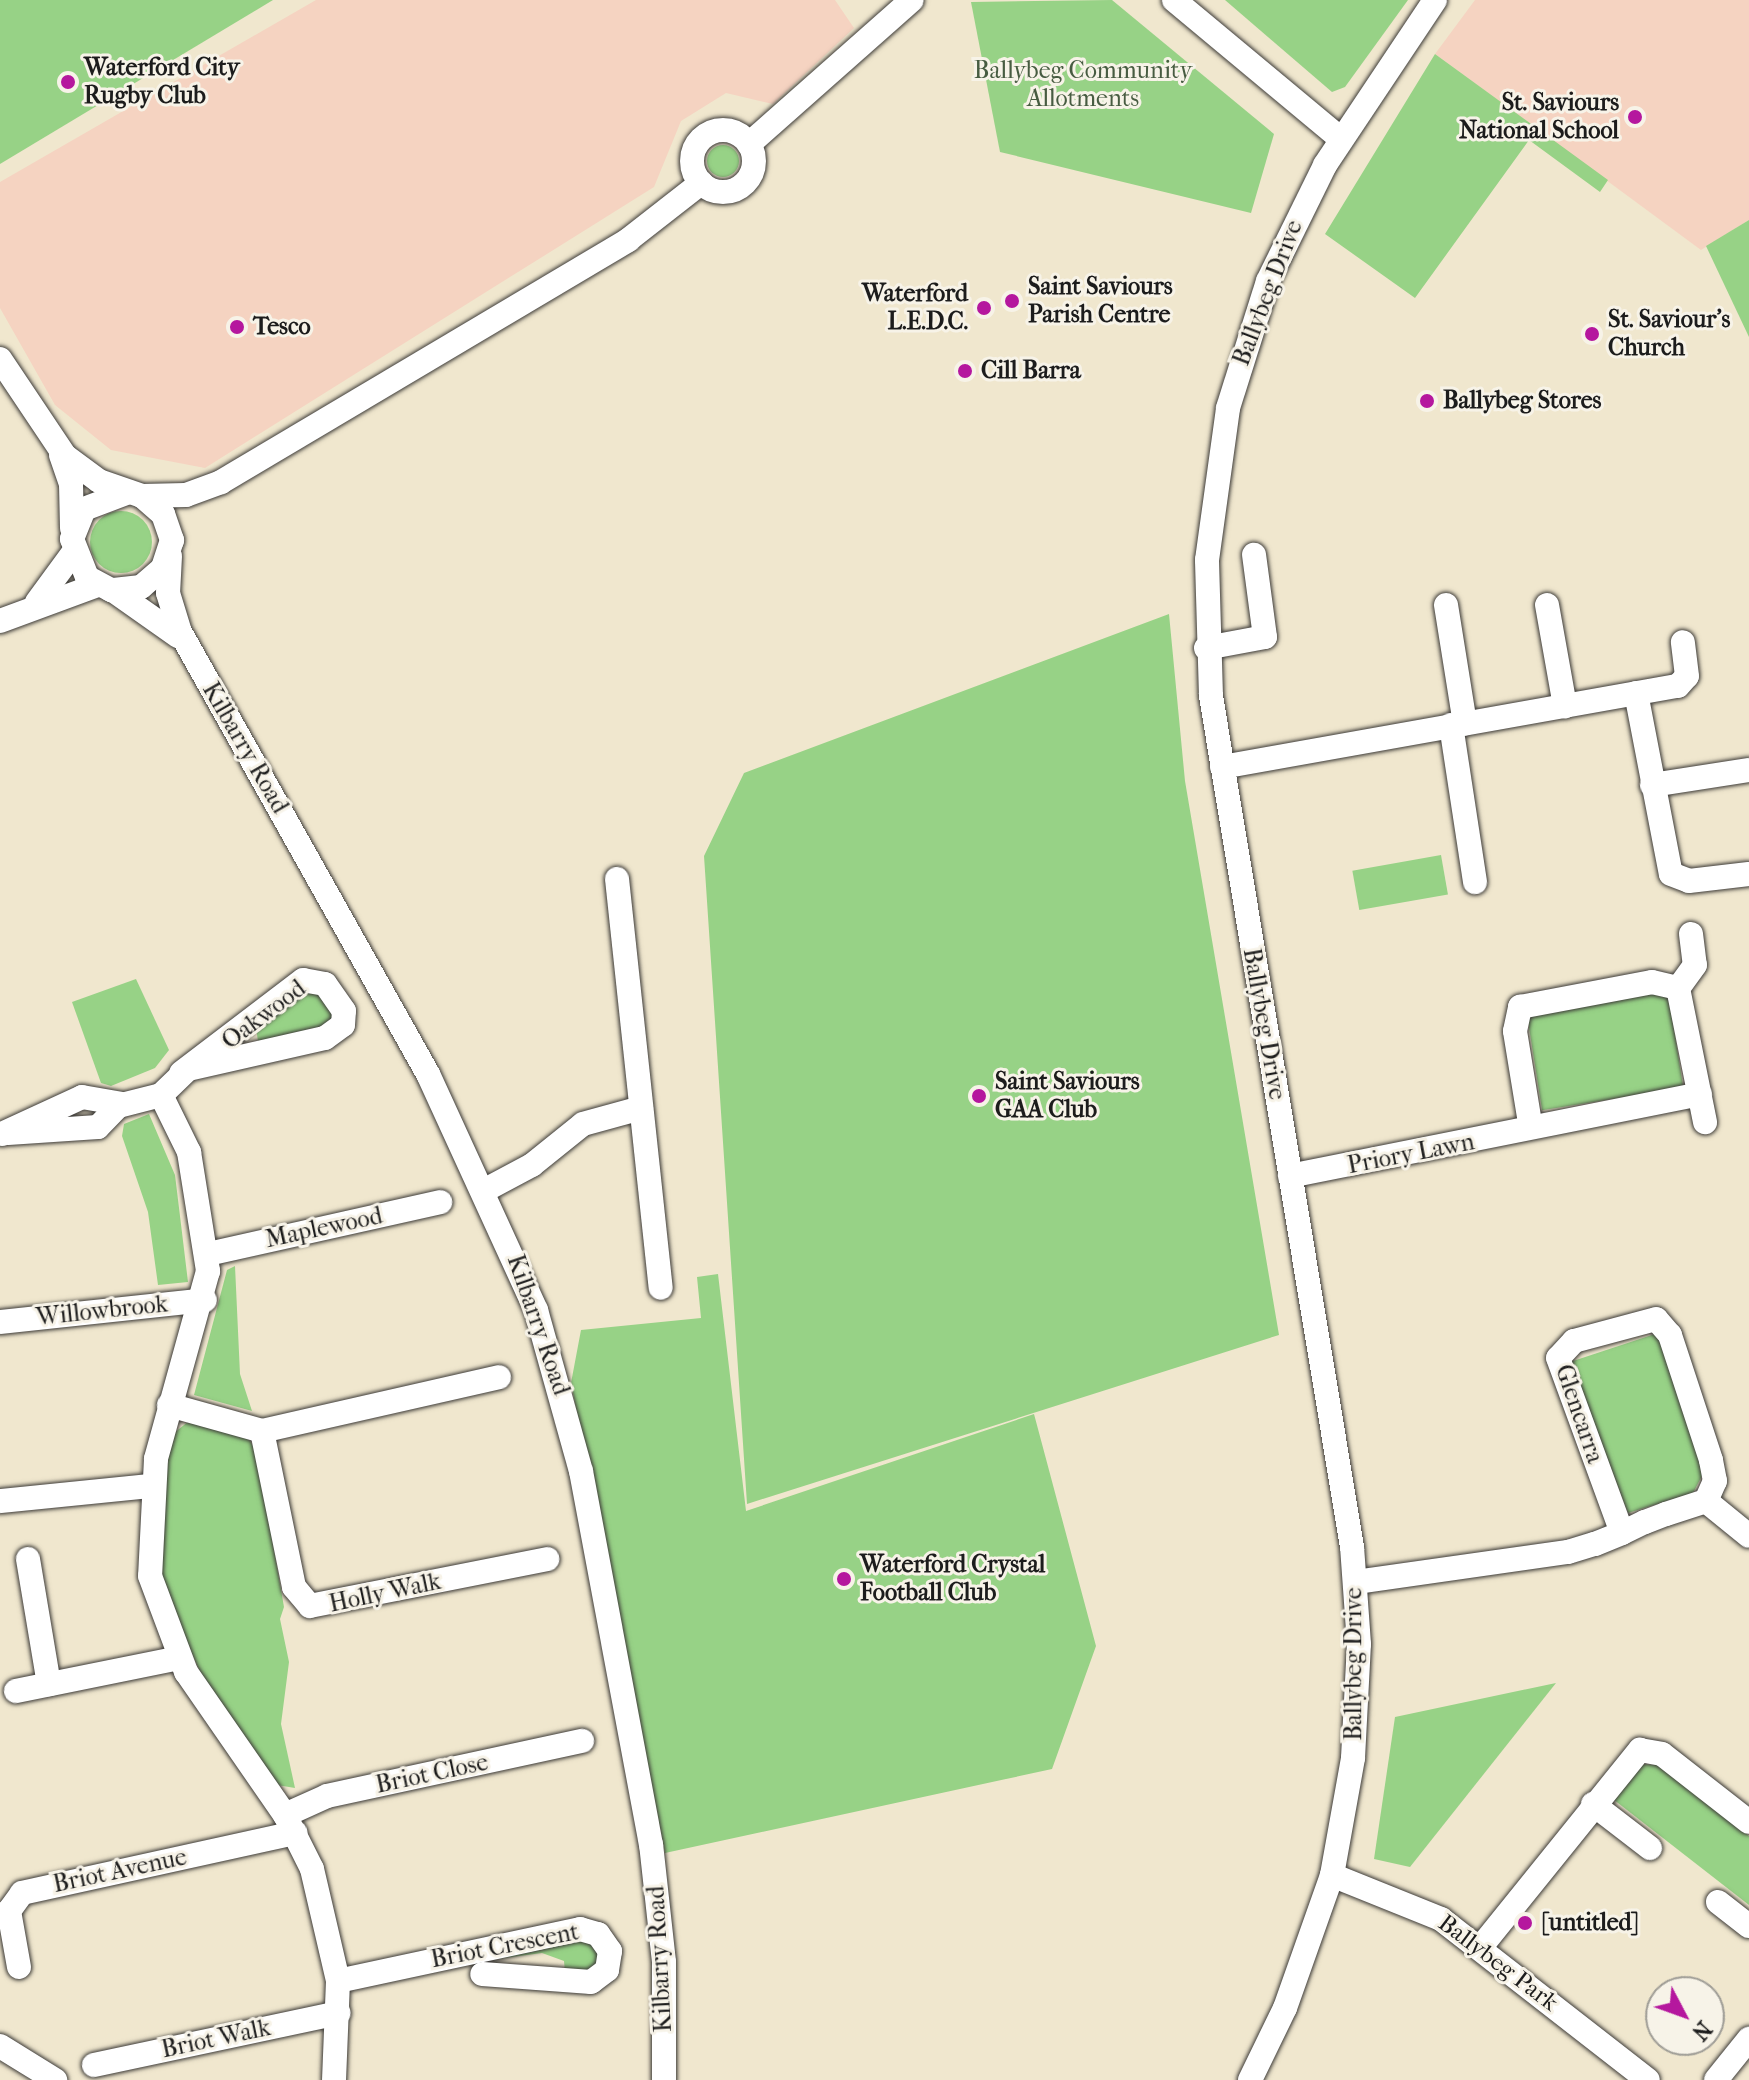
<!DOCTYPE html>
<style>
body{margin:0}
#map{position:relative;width:1749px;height:2080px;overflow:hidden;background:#f0e7ce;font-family:"IM FELL French Canon",serif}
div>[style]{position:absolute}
.built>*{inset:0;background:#f5d3c1}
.green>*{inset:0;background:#97d286;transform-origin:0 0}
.round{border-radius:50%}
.roads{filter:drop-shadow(0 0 2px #3c3a37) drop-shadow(0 0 2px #3c3a37)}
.minor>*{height:24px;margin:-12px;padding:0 12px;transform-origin:12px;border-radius:12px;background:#fff}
.minor>.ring{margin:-12px;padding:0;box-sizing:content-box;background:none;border:24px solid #fff;border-radius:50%}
.dots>*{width:22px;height:22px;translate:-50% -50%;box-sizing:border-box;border:4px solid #f7f3e8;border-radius:50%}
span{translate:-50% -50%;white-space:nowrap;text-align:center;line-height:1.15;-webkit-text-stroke:6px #f7f3e8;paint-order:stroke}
.poi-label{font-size:24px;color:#1c1c1c;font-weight:700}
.left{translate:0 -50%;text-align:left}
.right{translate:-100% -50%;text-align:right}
.park-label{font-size:24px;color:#475c41}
.street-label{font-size:24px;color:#1c1c1c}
.north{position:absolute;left:1645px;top:1976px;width:80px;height:80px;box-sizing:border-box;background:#f7f3e8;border:2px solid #9f9d96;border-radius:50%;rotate:131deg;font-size:22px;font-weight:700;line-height:32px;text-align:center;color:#1c1c1c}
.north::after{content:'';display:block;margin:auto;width:28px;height:36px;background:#b5179e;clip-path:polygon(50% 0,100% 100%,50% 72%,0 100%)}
</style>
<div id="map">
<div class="built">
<div style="clip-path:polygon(316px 0,835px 0,854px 28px,773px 104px,726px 93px,681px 121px,654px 187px,205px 468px,111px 450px,55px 405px,0 308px,0 182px)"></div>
<div style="clip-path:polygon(1475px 0,1749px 0,1749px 220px,1701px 250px,1435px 54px)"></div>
</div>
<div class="green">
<div style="clip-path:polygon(0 0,273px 0,0 164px)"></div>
<div style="clip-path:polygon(1112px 0,1274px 134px,1251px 213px,1000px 152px,971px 2px)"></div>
<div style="clip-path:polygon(1225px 0,1408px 0,1345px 87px,1332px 92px)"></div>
<div style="clip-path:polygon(1435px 54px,1608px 180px,1600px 192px,1529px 140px,1415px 298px,1325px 234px)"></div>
<div class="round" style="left:707px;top:145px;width:32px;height:32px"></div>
<div style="clip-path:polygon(1749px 220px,1749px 337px,1706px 246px)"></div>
<div class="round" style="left:90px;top:511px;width:62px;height:62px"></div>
<div style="clip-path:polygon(1169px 614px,1185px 781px,1279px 1335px,747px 1504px,704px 856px,744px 773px)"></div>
<div style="left:1441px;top:855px;width:40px;height:90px;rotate:80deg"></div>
<div style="clip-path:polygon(136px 979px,169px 1050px,155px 1068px,111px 1086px,101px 1083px,72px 1002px)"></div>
<div style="clip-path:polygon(319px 989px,336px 1013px,328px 1027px,258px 1041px,256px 1028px,304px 990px)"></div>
<div style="left:1668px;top:991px;width:98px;height:143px;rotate:81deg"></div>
<div style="clip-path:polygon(149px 1114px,175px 1175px,188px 1282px,158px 1285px,148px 1212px,122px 1136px,124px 1124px)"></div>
<div style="clip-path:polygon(235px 1266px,240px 1374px,252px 1411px,194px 1395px,227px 1270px)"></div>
<div style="clip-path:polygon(718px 1274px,746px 1511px,1034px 1414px,1096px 1646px,1052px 1769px,665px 1853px,571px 1383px,581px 1330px,701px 1318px,697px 1277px)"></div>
<div style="clip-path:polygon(1661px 1332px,1705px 1470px,1693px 1493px,1628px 1513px,1570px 1362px)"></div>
<div style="clip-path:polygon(189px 1421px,248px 1438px,257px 1452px,284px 1607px,280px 1619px,289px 1662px,281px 1724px,295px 1788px,277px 1785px,202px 1676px,161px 1584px,165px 1471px,174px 1433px)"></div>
<div style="clip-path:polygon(1556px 1683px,1410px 1867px,1374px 1859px,1395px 1717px)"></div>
<div style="clip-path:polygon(1635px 1764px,1659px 1765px,1749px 1836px,1749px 1905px,1609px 1796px)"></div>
<div style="clip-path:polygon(586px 1937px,601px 1950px,597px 1970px,565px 1973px,564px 1961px,542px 1953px,483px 1961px)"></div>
</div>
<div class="roads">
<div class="minor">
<div style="left:1174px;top:0;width:217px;rotate:39.8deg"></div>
<div class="ring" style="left:692px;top:130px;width:38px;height:38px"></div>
<div style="left:749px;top:144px;width:217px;rotate:-41.5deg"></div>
<div style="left:0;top:359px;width:117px;rotate:56.2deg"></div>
<div style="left:65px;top:456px;width:42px;rotate:36.3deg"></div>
<div style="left:99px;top:481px;width:46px;rotate:19.2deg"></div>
<div style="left:142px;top:496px;width:28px;rotate:41deg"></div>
<div style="left:163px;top:514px;width:28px;rotate:71deg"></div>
<div style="left:172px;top:540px;width:29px;rotate:108deg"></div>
<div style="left:163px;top:568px;width:29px;rotate:139deg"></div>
<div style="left:141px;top:587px;width:30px;rotate:174deg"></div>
<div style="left:111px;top:590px;width:27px;rotate:-152deg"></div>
<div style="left:87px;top:577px;width:41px;rotate:-111.5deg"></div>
<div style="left:72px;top:539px;width:32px;rotate:-68deg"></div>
<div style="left:84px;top:509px;width:48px;rotate:-20.7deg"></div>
<div style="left:61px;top:455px;width:31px;rotate:71deg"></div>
<div style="left:71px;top:484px;width:44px;rotate:88.7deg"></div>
<div style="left:142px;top:496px;width:44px;rotate:-1.3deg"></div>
<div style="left:186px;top:495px;width:37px;rotate:-20deg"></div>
<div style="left:221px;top:482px;width:474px;rotate:-30.7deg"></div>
<div style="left:628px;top:240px;width:93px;rotate:-38deg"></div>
<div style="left:170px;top:556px;width:37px;rotate:93deg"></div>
<div style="left:168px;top:593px;width:39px;rotate:73deg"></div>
<div style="left:179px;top:630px;width:509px;rotate:60.72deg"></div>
<div style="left:428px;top:1074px;width:260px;rotate:65.4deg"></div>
<div style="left:536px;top:1310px;width:167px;rotate:74.4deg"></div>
<div style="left:581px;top:1471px;width:380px;rotate:79.4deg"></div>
<div style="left:651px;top:1844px;width:119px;rotate:83.7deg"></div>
<div style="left:664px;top:1962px;width:118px;rotate:90deg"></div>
<div style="left:114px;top:591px;width:78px;rotate:35.1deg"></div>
<div style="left:37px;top:602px;width:61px;rotate:-53.7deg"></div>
<div style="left:1446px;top:605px;width:120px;rotate:80.9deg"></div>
<div style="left:1547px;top:605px;width:103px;rotate:79.9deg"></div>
<div style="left:0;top:621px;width:104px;rotate:-20.2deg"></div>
<div style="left:1206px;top:648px;width:60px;rotate:-10.6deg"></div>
<div style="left:1265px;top:637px;width:83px;rotate:-97.6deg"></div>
<div style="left:1636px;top:693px;width:184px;rotate:79.1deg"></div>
<div style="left:1671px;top:874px;width:19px;rotate:21deg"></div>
<div style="left:1689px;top:881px;width:60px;rotate:-6.7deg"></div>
<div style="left:1451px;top:725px;width:159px;rotate:81.3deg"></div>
<div style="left:1222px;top:767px;width:463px;rotate:-10.1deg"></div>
<div style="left:1678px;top:686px;width:13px;rotate:-48deg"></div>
<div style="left:1687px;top:676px;width:34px;rotate:-97deg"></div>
<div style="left:1652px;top:785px;width:98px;rotate:-8.8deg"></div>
<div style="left:617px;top:879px;width:411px;rotate:83.9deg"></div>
<div style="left:1691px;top:934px;width:31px;rotate:83deg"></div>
<div style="left:1695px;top:965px;width:29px;rotate:126deg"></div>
<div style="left:1678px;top:988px;width:137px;rotate:78.6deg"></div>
<div style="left:161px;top:1095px;width:64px;rotate:63.8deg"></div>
<div style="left:189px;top:1152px;width:121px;rotate:80.9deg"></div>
<div style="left:208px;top:1271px;width:195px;rotate:105.5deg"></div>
<div style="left:156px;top:1459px;width:117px;rotate:92.9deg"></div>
<div style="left:150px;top:1576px;width:103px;rotate:69.4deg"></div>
<div style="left:186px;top:1672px;width:174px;rotate:55.3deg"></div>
<div style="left:285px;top:1815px;width:60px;rotate:63.4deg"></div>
<div style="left:312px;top:1869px;width:115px;rotate:76.9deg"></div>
<div style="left:338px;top:1981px;width:99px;rotate:92.3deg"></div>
<div style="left:161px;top:1095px;width:37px;rotate:-44deg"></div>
<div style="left:188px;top:1069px;width:140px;rotate:-12.8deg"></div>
<div style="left:325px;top:1038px;width:22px;rotate:-36deg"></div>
<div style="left:343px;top:1025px;width:14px;rotate:-86deg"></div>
<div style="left:344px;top:1011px;width:33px;rotate:-125deg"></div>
<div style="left:325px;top:984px;width:22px;rotate:-170deg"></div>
<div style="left:303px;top:980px;width:153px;rotate:142.7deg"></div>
<div style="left:1530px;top:1123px;width:93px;rotate:-99.3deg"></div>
<div style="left:1515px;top:1031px;width:25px;rotate:-78deg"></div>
<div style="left:1520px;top:1007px;width:134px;rotate:-10.7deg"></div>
<div style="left:1652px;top:982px;width:27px;rotate:13deg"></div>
<div style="left:8px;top:1133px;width:90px;rotate:-3.8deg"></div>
<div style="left:98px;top:1127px;width:29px;rotate:-46deg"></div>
<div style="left:118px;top:1106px;width:44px;rotate:-14.3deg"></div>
<div style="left:2px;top:1134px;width:88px;rotate:-24.8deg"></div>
<div style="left:82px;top:1097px;width:41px;rotate:9.9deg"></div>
<div style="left:1290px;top:1176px;width:418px;rotate:-11.3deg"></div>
<div style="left:487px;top:1189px;width:51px;rotate:-28.1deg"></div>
<div style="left:532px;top:1165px;width:65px;rotate:-38.8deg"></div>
<div style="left:583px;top:1124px;width:60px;rotate:-15.4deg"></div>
<div style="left:208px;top:1254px;width:238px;rotate:-12.6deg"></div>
<div style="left:0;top:1322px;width:206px;rotate:-6.1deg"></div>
<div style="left:169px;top:1405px;width:97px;rotate:15.6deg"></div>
<div style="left:262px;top:1431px;width:159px;rotate:78.4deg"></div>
<div style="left:294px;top:1587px;width:25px;rotate:50deg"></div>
<div style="left:310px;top:1606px;width:242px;rotate:-11.2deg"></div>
<div style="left:262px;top:1431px;width:243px;rotate:-12.8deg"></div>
<div style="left:0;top:1501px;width:151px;rotate:-5.7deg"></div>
<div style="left:1706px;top:1501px;width:55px;rotate:39.1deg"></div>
<div style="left:28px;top:1559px;width:127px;rotate:80.5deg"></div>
<div style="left:1356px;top:1582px;width:214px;rotate:-8.1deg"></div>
<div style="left:1568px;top:1552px;width:28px;rotate:-17deg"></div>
<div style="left:1595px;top:1544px;width:29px;rotate:-22deg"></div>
<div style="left:1622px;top:1533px;width:25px;rotate:-26deg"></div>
<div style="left:1645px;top:1522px;width:22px;rotate:-21deg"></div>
<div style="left:1666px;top:1514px;width:42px;rotate:-18deg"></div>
<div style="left:1706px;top:1501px;width:22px;rotate:-66deg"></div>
<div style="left:1715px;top:1481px;width:21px;rotate:-101deg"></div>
<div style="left:1711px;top:1460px;width:132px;rotate:-108.2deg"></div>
<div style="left:1670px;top:1335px;width:21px;rotate:-131deg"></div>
<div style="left:1656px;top:1319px;width:85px;rotate:165deg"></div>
<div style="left:1574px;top:1341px;width:23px;rotate:133deg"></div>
<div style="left:1558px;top:1358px;width:186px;rotate:69.9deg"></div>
<div style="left:16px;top:1691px;width:166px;rotate:-11.4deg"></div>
<div style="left:1593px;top:1804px;width:72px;rotate:37.7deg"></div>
<div style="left:285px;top:1815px;width:46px;rotate:-24.3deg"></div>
<div style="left:327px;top:1796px;width:261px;rotate:-12.2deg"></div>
<div style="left:1332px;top:1875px;width:118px;rotate:22deg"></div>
<div style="left:1441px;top:1919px;width:262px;rotate:37.9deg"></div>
<div style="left:1718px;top:1902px;width:39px;rotate:38deg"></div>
<div style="left:1480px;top:1948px;width:255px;rotate:-51.1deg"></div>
<div style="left:1640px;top:1750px;width:22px;rotate:10deg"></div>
<div style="left:1662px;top:1754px;width:110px;rotate:38deg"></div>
<div style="left:19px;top:1967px;width:57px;rotate:-100.1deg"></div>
<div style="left:9px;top:1911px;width:22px;rotate:-54deg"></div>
<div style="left:22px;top:1893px;width:280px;rotate:-12.4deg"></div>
<div style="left:338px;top:1981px;width:248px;rotate:-12.1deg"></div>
<div style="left:580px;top:1929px;width:19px;rotate:16deg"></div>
<div style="left:598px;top:1934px;width:21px;rotate:55deg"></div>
<div style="left:610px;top:1951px;width:19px;rotate:99deg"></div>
<div style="left:607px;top:1970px;width:20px;rotate:143deg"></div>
<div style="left:591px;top:1982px;width:109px;rotate:-175.8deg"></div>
<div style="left:0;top:2046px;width:65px;rotate:31.7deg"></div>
<div style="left:94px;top:2065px;width:250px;rotate:-12deg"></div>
<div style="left:1250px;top:2080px;width:80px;rotate:-64.1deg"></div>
<div style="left:1285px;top:2008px;width:141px;rotate:-70.5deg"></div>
<div style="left:1332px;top:1875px;width:119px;rotate:-79.8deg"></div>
<div style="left:1353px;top:1758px;width:114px;rotate:-87deg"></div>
<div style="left:1359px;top:1644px;width:97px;rotate:-94.1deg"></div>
<div style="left:1352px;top:1547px;width:863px;rotate:-99.41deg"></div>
<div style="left:1211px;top:696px;width:136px;rotate:-91.7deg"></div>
<div style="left:1207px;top:560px;width:153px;rotate:-82.1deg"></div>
<div style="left:1228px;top:408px;width:133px;rotate:-72.5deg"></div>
<div style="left:1268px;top:281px;width:129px;rotate:-63.8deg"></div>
<div style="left:1325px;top:165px;width:198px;rotate:-56.3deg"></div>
<div style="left:1716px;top:2080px;width:53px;rotate:-51.2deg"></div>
</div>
</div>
<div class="dots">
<div style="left:68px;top:82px;background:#b5179e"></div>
<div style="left:1635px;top:117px;background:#b5179e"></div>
<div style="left:1012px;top:301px;background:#b5179e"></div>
<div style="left:984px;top:308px;background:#b5179e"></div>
<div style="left:237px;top:327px;background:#b5179e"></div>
<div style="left:1592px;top:334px;background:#b5179e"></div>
<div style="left:965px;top:371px;background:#b5179e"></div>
<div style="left:1427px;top:401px;background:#b5179e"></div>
<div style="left:979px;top:1096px;background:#b5179e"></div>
<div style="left:844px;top:1579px;background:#b5179e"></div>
<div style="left:1525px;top:1923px;background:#b5179e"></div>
</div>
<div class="poi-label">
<span class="left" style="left:84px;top:82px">Waterford City<br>Rugby Club</span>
<span class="right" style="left:1619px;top:117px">St. Saviours<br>National School</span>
<span class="left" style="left:1028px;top:301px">Saint Saviours<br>Parish Centre</span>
<span class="right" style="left:968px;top:308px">Waterford<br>L.E.D.C.</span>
<span class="left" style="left:1608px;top:334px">St. Saviour's<br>Church</span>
<span class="left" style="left:253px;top:327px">Tesco</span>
<span class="left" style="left:981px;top:371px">Cill Barra</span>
<span class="left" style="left:1443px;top:401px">Ballybeg Stores</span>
<span class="left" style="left:995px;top:1096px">Saint Saviours<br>GAA Club</span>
<span class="left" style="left:860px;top:1579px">Waterford Crystal<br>Football Club</span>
<span class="left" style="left:1541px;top:1923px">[untitled]</span>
</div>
<div class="park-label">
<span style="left:1083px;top:85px">Ballybeg Community<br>Allotments</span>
</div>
<div class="street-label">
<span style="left:1268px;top:293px;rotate:-69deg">Ballybeg Drive</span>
<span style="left:245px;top:748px;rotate:60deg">Kilbarry Road</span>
<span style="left:264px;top:1015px;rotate:-37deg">Oakwood</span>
<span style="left:1264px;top:1024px;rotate:80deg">Ballybeg Drive</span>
<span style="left:1411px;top:1154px;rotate:-11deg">Priory Lawn</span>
<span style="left:324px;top:1228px;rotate:-12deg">Maplewood</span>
<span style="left:102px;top:1311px;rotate:-6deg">Willowbrook</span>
<span style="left:538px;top:1325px;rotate:71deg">Kilbarry Road</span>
<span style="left:1579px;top:1414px;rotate:71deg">Glencarra</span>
<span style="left:385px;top:1593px;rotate:-12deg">Holly Walk</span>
<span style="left:1354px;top:1664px;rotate:-90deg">Ballybeg Drive</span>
<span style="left:432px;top:1774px;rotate:-12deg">Briot Close</span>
<span style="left:120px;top:1871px;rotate:-12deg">Briot Avenue</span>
<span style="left:505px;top:1946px;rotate:-11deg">Briot Crescent</span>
<span style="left:660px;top:1959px;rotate:-93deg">Kilbarry Road</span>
<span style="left:1498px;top:1963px;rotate:37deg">Ballybeg Park</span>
<span style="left:216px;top:2039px;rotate:-12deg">Briot Walk</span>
</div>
<div class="north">N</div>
</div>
